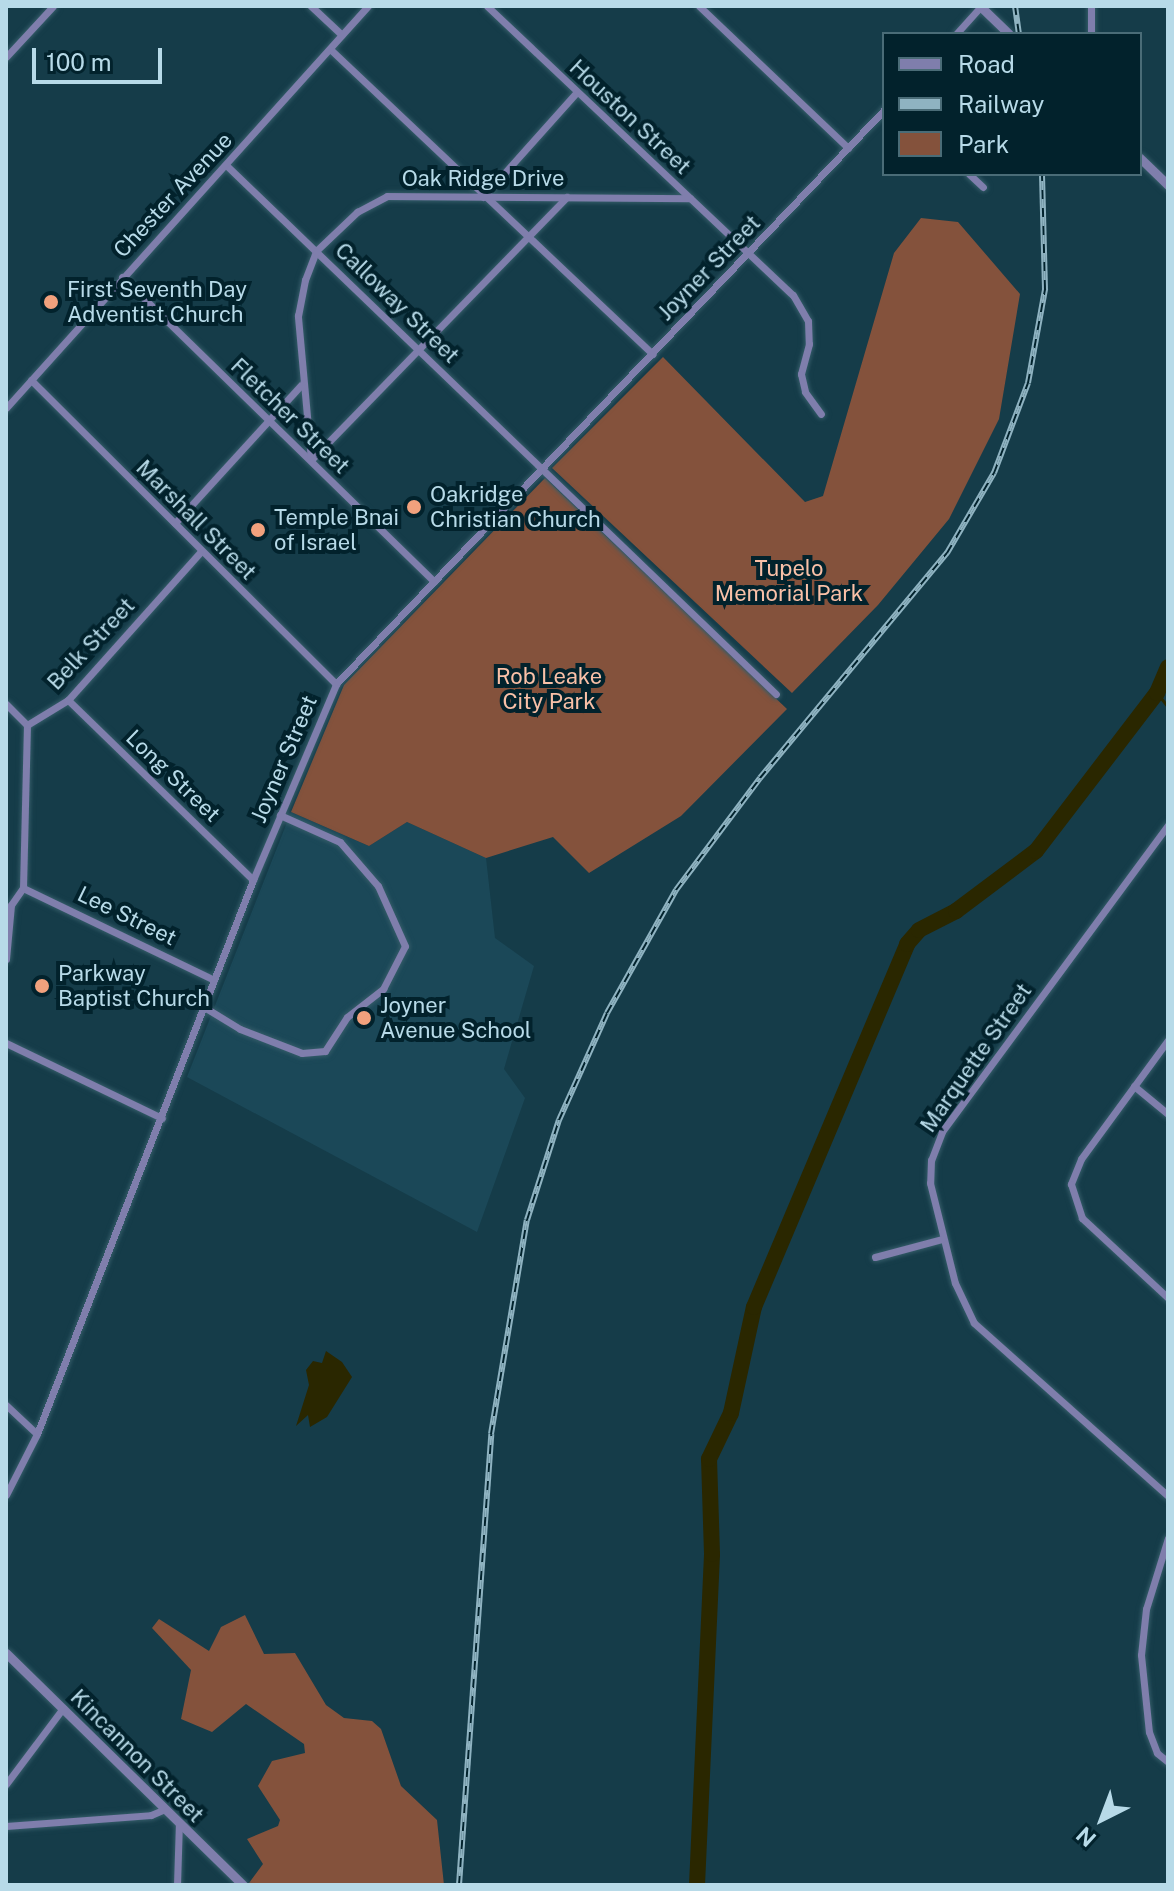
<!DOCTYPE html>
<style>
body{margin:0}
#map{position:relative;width:1174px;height:1891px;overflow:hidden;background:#153c49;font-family:"Public Sans",sans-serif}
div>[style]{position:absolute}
.built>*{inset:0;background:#1b4858}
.green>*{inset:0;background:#84523c}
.water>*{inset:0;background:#2a2700}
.stream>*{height:3px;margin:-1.5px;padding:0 1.5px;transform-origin:1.5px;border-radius:1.5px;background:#2a2700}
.river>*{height:16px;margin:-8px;padding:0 8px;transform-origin:8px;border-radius:8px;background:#2a2700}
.roads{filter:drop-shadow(0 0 2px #355c69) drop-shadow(0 0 2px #355c69)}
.minor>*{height:7px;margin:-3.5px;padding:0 3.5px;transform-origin:3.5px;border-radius:3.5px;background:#7f7eac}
.tertiary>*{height:9px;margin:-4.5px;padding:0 4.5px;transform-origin:4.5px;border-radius:4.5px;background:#7f7eac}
.rail>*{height:6px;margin-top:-3px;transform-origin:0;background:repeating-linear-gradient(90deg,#02222c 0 9px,#8fb3c1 0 18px);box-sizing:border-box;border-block:2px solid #8fb3c1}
.dots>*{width:22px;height:22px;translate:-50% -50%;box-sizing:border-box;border:4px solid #02222c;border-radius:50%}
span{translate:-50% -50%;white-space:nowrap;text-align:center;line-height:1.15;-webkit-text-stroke:8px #02222c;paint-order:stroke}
.street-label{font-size:22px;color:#b7dae8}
.poi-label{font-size:22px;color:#b7dae8}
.left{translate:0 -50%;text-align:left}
.park-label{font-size:22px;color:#f9c0a7}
.frame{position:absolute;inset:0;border:8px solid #b7dae8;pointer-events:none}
.legend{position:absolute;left:882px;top:32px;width:260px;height:144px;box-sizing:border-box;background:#02222c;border:2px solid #4a6c77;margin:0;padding:10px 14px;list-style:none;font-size:24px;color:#b7dae8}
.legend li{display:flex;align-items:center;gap:16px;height:40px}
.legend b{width:40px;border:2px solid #4a6c77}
.north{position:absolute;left:1062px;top:1779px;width:80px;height:80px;-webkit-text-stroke:6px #02222c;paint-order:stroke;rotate:222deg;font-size:22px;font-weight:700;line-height:32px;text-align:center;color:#b7dae8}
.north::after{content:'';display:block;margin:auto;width:28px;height:36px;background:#b7dae8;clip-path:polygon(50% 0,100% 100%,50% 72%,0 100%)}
.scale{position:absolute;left:32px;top:48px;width:130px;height:36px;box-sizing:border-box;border:4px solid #b7dae8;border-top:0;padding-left:10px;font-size:24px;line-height:28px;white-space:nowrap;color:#b7dae8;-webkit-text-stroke:6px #02222c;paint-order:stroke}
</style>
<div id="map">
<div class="built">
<div style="clip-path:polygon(291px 812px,369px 846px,407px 822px,486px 858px,495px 938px,534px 966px,504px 1069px,525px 1098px,477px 1232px,187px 1077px)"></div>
</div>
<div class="green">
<div style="clip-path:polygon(921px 218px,958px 222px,1020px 294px,999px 419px,949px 519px,878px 605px,792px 693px,552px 468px,663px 357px,805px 502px,823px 496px,894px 253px)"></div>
<div style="clip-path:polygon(545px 478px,787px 709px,681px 816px,589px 873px,553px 837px,486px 858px,407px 822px,369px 846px,291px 812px,344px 685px)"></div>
<div style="clip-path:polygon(245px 1615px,264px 1654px,295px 1653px,326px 1705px,344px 1718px,372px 1721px,381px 1729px,401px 1786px,437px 1820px,444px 1885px,249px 1883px,263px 1864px,247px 1839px,278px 1826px,280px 1820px,258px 1786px,272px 1761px,305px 1753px,304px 1744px,246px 1704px,212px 1732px,181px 1719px,191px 1670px,152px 1628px,159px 1619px,209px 1651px,221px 1627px)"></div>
</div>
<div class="water">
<div style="clip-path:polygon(326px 1351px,342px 1362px,352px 1377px,327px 1417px,310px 1427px,308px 1415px,296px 1426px,309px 1385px,306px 1370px,313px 1361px,322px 1363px)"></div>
</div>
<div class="stream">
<div style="left:1157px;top:693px;width:18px;rotate:52deg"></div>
</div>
<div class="river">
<div style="left:697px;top:1885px;width:331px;rotate:-87.4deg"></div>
<div style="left:712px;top:1554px;width:95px;rotate:-91.8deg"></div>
<div style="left:709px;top:1459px;width:51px;rotate:-64.4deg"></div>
<div style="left:731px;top:1413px;width:108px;rotate:-77.8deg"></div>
<div style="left:754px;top:1307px;width:394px;rotate:-67.1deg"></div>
<div style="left:907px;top:944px;width:18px;rotate:-49deg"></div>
<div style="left:919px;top:930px;width:42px;rotate:-27.2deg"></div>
<div style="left:956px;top:911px;width:100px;rotate:-36.9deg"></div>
<div style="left:1036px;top:851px;width:199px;rotate:-52.6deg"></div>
<div style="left:1157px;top:693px;width:28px;rotate:-67deg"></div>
</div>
<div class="roads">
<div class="minor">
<div style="left:311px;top:6px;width:42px;rotate:43.1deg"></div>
<div style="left:487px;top:6px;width:421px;rotate:43.4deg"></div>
<div style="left:793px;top:295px;width:30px;rotate:60deg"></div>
<div style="left:808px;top:321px;width:23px;rotate:88deg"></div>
<div style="left:809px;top:344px;width:31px;rotate:105deg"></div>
<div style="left:801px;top:374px;width:18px;rotate:77deg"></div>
<div style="left:805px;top:392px;width:27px;rotate:54deg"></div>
<div style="left:699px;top:6px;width:206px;rotate:43.6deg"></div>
<div style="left:956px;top:34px;width:38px;rotate:-48deg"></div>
<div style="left:1091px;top:34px;width:28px;rotate:-90deg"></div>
<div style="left:330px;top:49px;width:444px;rotate:43.4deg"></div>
<div style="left:6px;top:57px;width:69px;rotate:-47.3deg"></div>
<div style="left:226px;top:165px;width:763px;rotate:43.89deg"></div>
<div style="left:969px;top:174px;width:19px;rotate:43deg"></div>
<div style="left:483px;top:197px;width:141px;rotate:-48.2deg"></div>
<div style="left:122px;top:277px;width:436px;rotate:44.3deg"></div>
<div style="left:31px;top:380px;width:431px;rotate:44.9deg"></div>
<div style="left:6px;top:408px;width:541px;rotate:-48deg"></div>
<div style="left:311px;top:460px;width:145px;rotate:-95.2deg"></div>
<div style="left:298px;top:316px;width:37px;rotate:-79deg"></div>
<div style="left:305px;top:280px;width:31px;rotate:-69deg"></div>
<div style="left:316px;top:251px;width:57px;rotate:-43.6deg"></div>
<div style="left:357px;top:212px;width:34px;rotate:-28deg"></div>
<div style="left:387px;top:196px;width:303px;rotate:0.4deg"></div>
<div style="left:311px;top:460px;width:367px;rotate:-45.8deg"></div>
<div style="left:175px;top:523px;width:187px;rotate:-47.6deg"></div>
<div style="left:68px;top:700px;width:258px;rotate:44.2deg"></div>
<div style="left:6px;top:704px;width:30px;rotate:45deg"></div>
<div style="left:1168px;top:825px;width:381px;rotate:126.4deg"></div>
<div style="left:942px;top:1132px;width:30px;rotate:111deg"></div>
<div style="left:931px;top:1160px;width:23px;rotate:92deg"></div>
<div style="left:930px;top:1183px;width:103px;rotate:76deg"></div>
<div style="left:955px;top:1283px;width:44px;rotate:64.6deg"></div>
<div style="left:974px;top:1323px;width:260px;rotate:41.7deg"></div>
<div style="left:23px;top:888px;width:212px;rotate:25.7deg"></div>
<div style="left:6px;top:959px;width:54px;rotate:-84.7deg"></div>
<div style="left:11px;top:905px;width:21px;rotate:-55deg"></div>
<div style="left:23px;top:888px;width:163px;rotate:-88.6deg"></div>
<div style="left:27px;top:725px;width:48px;rotate:-31.4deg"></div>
<div style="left:68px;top:700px;width:200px;rotate:-48.2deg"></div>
<div style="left:204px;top:1007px;width:42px;rotate:31.4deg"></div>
<div style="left:240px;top:1029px;width:66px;rotate:21.2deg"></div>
<div style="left:302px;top:1053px;width:23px;rotate:-5deg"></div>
<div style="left:325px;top:1051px;width:40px;rotate:-57.1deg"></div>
<div style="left:347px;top:1017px;width:46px;rotate:-37.9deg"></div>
<div style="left:383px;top:989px;width:48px;rotate:-62.9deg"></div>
<div style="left:405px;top:946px;width:66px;rotate:-114.2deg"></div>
<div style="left:378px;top:886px;width:58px;rotate:-130.8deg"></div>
<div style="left:340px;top:842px;width:66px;rotate:-155.8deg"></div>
<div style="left:1168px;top:1040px;width:147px;rotate:126.2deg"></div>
<div style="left:1081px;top:1159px;width:27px;rotate:112deg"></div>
<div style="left:1071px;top:1184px;width:36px;rotate:72deg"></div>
<div style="left:1082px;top:1218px;width:117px;rotate:42.9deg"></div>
<div style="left:6px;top:1043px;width:173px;rotate:25.7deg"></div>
<div style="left:1134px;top:1086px;width:44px;rotate:39.5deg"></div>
<div style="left:875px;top:1257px;width:69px;rotate:-15deg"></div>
<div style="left:6px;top:1405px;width:42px;rotate:43.1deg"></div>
<div style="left:6px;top:1495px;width:68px;rotate:-63.1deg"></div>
<div style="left:37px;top:1434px;width:595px;rotate:-68.7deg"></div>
<div style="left:253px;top:880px;width:213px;rotate:-67deg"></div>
<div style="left:336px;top:684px;width:794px;rotate:-46.33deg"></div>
<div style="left:1168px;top:1538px;width:74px;rotate:107.2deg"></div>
<div style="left:1146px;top:1609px;width:46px;rotate:96.2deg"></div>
<div style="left:1141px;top:1655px;width:77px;rotate:84.1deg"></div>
<div style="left:1149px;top:1732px;width:22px;rotate:69deg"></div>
<div style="left:1157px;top:1753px;width:14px;rotate:39deg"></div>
<div style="left:6px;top:1784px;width:95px;rotate:-53.1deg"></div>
<div style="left:6px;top:1826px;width:145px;rotate:-4.3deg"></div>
<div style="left:151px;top:1815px;width:15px;rotate:-23deg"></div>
<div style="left:177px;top:1885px;width:62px;rotate:-88.2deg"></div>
</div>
<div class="tertiary">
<div style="left:980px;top:6px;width:40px;rotate:44deg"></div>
<div style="left:1140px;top:158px;width:39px;rotate:44deg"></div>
<div style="left:6px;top:1653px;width:332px;rotate:44.4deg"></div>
</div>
</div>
<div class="rail">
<div style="left:1015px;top:6px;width:28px;rotate:82deg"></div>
<div style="left:459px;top:1885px;width:452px;rotate:-85.9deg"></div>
<div style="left:491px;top:1434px;width:217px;rotate:-80.5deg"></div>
<div style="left:527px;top:1220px;width:105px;rotate:-72.3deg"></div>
<div style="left:559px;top:1120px;width:117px;rotate:-65.8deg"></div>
<div style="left:607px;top:1013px;width:141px;rotate:-60.7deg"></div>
<div style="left:676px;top:890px;width:140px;rotate:-53.1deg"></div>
<div style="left:760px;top:778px;width:293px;rotate:-50.3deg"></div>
<div style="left:947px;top:553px;width:93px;rotate:-59.6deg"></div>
<div style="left:994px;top:473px;width:96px;rotate:-69.3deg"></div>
<div style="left:1028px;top:383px;width:96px;rotate:-79.7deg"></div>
<div style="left:1045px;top:289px;width:115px;rotate:-91.5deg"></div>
</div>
<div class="dots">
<div style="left:51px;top:302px;background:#f1a17d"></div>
<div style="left:414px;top:507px;background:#f1a17d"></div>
<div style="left:258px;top:530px;background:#f1a17d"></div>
<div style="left:42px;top:986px;background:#f1a17d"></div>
<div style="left:364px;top:1018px;background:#f1a17d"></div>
</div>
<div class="street-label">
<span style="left:630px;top:117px;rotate:43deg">Houston Street</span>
<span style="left:483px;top:179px">Oak Ridge Drive</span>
<span style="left:173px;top:195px;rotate:-47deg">Chester Avenue</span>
<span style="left:709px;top:268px;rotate:-46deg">Joyner Street</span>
<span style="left:397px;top:303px;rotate:44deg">Calloway Street</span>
<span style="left:290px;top:416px;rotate:44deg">Fletcher Street</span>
<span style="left:196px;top:520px;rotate:45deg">Marshall Street</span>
<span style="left:91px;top:644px;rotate:-47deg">Belk Street</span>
<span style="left:284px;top:759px;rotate:-67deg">Joyner Street</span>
<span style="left:173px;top:776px;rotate:44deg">Long Street</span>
<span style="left:127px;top:916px;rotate:26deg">Lee Street</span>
<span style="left:976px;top:1058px;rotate:-55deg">Marquette Street</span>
<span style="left:137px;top:1756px;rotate:45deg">Kincannon Street</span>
</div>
<div class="poi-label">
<span class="left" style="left:67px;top:302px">First Seventh Day<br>Adventist Church</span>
<span class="left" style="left:430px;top:507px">Oakridge<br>Christian Church</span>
<span class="left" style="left:274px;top:530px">Temple Bnai<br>of Israel</span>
<span class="left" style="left:58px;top:986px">Parkway<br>Baptist Church</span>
<span class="left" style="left:380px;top:1018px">Joyner<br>Avenue School</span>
</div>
<div class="park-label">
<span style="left:789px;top:581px">Tupelo<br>Memorial Park</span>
<span style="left:549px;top:689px">Rob Leake<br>City Park</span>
</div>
<div class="frame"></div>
<ul class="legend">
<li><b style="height:10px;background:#7f7eac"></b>Road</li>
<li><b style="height:10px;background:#8fb3c1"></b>Railway</li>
<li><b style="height:22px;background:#84523c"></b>Park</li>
</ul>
<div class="north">N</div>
<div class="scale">100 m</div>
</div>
